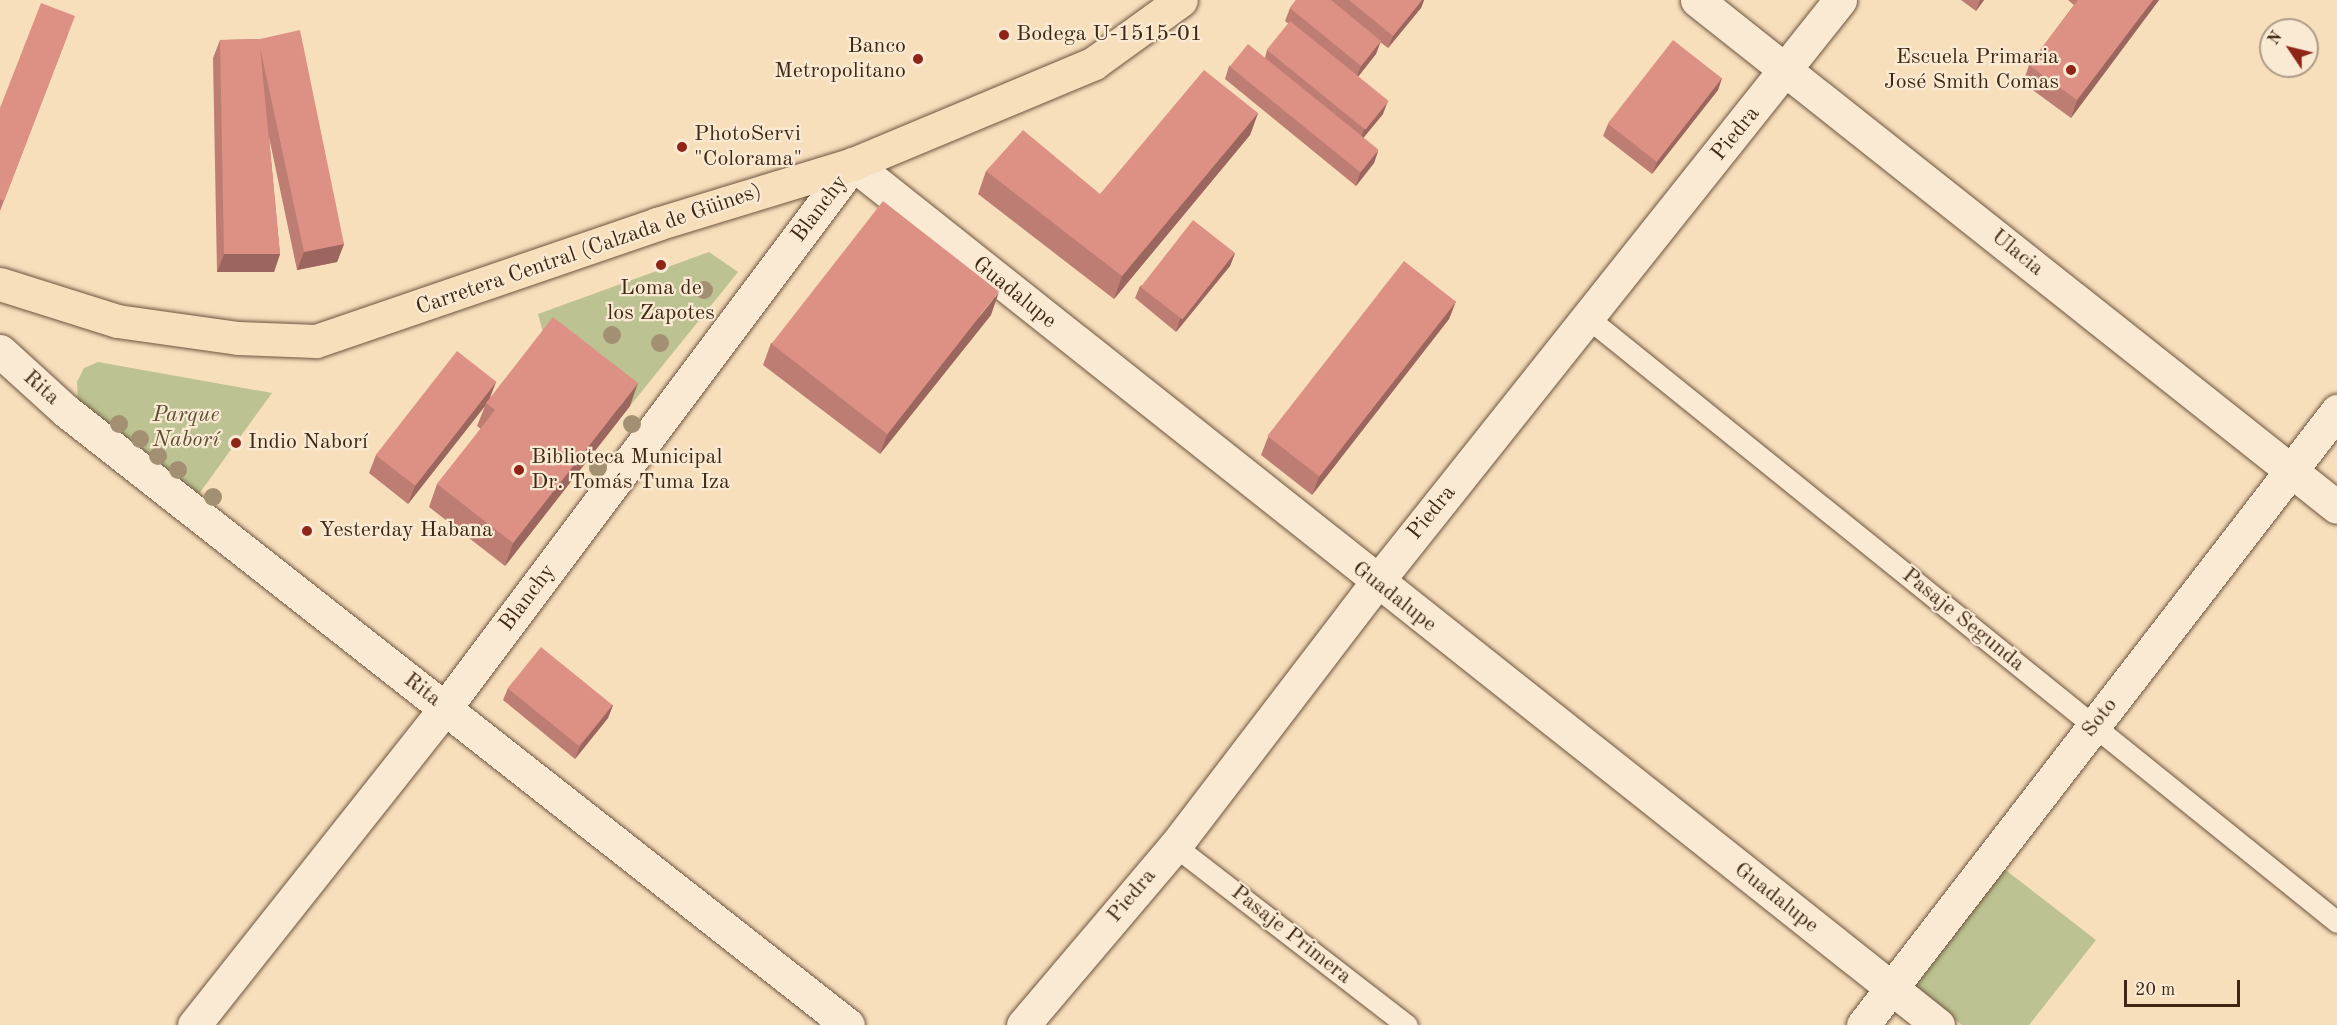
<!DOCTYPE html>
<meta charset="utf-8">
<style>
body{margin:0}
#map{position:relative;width:2337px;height:1025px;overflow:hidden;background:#f8dfbc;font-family:"Old Standard TT",serif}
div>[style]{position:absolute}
.green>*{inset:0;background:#bcc291}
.roads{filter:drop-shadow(0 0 2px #6d553e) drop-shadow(0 0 2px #6d553e)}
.service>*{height:21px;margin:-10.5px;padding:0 10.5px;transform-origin:10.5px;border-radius:10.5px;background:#faead3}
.minor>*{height:33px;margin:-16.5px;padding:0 16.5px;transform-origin:16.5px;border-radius:16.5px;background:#faead3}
.tertiary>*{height:33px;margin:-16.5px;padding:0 16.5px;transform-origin:16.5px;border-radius:16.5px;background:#faead3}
.primary>*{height:33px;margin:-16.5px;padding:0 16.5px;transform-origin:16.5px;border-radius:16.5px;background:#f8dfbc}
.trees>*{width:18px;height:18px;margin:-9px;border-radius:50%;background:#a38f71}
.wall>*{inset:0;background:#be7d72}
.shaded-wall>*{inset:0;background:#9b665d}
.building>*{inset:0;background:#dd9185;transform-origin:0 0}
.dots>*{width:16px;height:16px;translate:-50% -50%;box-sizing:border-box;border:3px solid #faead3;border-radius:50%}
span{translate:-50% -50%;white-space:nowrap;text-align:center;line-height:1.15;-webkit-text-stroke:4.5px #faead3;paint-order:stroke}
.poi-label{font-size:22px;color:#3f2714}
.left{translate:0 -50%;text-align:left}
.right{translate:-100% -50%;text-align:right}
.street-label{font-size:22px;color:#3f2714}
.park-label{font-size:22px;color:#5e4e33;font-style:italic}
.north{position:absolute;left:2259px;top:18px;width:60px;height:60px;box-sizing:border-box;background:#faead3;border:2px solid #af9c87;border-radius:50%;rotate:305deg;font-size:16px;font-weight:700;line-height:24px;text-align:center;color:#3f2714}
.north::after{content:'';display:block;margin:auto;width:21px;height:27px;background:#8f2418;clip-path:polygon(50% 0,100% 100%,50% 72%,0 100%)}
.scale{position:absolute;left:2124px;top:980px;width:116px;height:27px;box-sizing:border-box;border:3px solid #3f2714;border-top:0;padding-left:8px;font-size:18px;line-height:21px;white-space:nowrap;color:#3f2714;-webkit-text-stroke:4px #faead3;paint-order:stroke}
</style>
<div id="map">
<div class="green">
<div style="clip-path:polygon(709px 252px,738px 272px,630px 406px,545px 340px,538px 314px)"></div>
<div style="clip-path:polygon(98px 362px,272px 393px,196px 498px,78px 405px,77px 382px,84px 368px)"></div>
<div style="clip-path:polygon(2003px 868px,2096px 940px,2029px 1025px,1962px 1025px,1911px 985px)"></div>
</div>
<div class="roads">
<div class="service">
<div style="left:1588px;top:318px;width:962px;rotate:38.88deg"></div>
<div style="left:1175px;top:846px;width:293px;rotate:37.7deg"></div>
</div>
<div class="minor">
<div style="left:1697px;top:0;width:816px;rotate:38.39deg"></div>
<div style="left:194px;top:1025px;width:404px;rotate:-51.6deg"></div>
<div style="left:445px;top:708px;width:680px;rotate:-53.13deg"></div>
<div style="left:853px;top:164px;width:1385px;rotate:38.43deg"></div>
<div style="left:1023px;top:1025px;width:235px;rotate:-49.7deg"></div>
<div style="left:1175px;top:846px;width:331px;rotate:-52.6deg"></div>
<div style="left:1376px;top:583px;width:745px;rotate:-51.48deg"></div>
<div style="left:1863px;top:1025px;width:776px;rotate:-52.33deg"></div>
</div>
<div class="tertiary">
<div style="left:0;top:351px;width:89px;rotate:42.3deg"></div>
<div style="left:66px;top:411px;width:994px;rotate:38.14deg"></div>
</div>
<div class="primary">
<div style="left:0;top:284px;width:123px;rotate:17.5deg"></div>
<div style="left:117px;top:321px;width:122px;rotate:8deg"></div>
<div style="left:238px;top:338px;width:78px;rotate:2.2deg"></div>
<div style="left:316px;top:341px;width:361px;rotate:-18.9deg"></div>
<div style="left:657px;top:224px;width:205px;rotate:-17deg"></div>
<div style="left:853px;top:164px;width:261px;rotate:-22.7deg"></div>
<div style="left:1094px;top:63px;width:107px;rotate:-35.9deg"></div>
</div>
</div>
<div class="trees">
<div style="left:704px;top:290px"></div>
<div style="left:612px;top:335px"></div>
<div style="left:660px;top:343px"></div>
<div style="left:119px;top:424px"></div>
<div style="left:632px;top:424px"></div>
<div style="left:140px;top:439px"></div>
<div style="left:158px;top:456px"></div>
<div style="left:598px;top:468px"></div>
<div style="left:178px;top:470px"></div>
<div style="left:213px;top:497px"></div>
</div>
<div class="wall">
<div style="clip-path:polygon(1296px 0,1424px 0,1421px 8px,1388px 48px,1380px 42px,1376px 54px,1358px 77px,1383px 114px,1363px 138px,1378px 151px,1374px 163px,1356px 186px,1225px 79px,1229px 66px,1265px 58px,1267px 50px,1289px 24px,1285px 21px,1290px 8px)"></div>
<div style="clip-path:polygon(1961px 0,1984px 0,1976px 11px)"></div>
<div style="clip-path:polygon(2068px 0,2159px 0,2071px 118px,2023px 83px,2029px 65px,2074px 5px)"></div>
<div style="clip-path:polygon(68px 34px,0 211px,0 108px)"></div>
<div style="clip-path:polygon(260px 39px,344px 244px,337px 262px,297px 270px,269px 137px,280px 254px,274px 272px,217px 272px,213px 58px,220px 40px)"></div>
<div style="clip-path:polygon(1722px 78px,1718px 90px,1652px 174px,1603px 136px,1608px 124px)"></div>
<div style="clip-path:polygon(1258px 113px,1250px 135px,1114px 299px,978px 194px,986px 171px,1100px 194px)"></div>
<div style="clip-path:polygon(1235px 253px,1230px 266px,1176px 332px,1135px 298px,1140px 286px)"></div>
<div style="clip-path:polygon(1456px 301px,1449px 319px,1312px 495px,1261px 455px,1268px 437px)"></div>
<div style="clip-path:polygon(991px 315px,880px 454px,763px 365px,771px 343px)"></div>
<div style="clip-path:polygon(496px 382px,490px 397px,630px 406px,505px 566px,429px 507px,437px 484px,481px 429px,477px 426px,485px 406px,408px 504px,369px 473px,376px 455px)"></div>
<div style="clip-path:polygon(508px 688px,613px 705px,608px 718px,575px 759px,503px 700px)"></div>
</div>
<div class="shaded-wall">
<div style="clip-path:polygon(1422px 0,1424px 0,1421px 8px,1388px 48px,1393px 36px)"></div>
<div style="clip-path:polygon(1980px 0,1984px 0,1976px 11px)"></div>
<div style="clip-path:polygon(2153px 0,2159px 0,2071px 118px,2077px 100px)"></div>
<div style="clip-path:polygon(1381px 41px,1376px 54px,1356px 79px,1361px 66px)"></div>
<div style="clip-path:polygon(1722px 78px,1718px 90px,1652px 174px,1657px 162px)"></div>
<div style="clip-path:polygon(1388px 101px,1383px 114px,1360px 142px,1364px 129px)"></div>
<div style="clip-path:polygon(1258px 113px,1250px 135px,1114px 299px,1122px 276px)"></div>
<div style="clip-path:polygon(1378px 151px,1374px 163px,1356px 186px,1360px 173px)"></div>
<div style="clip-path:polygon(344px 244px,337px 262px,297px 270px,304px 252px)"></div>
<div style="clip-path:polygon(1235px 253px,1230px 266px,1176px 332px,1180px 319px)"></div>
<div style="clip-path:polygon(224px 254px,280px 254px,274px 272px,217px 272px)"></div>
<div style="clip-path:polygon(999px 292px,991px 315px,880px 454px,888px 432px)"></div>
<div style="clip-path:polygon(1456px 301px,1449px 319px,1312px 495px,1319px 477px)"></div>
<div style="clip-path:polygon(496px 382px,489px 400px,486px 403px,485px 406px,408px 504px,415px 486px)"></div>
<div style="clip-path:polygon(638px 383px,630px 406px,505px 566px,513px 543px)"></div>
<div style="clip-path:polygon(613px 705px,608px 718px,575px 759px,580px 746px)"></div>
</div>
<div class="building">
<div style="clip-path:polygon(1296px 0,1331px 0,1381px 41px,1361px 66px,1290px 8px)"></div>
<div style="clip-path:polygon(1349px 0,1422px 0,1393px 36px)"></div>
<div style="clip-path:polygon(2078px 0,2153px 0,2077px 100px,2029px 65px)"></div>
<div style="clip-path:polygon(41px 3px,75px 16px,4px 201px,0 199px,0 108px)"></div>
<div style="left:1290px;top:21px;width:127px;height:37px;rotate:39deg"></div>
<div style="clip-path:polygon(300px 30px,344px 244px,304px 252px,260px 47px,280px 254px,224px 254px,220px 40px,260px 39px)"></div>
<div style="left:1673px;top:40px;width:62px;height:106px;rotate:38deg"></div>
<div style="left:1248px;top:44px;width:168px;height:29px;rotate:39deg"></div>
<div style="clip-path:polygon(1204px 70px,1258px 113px,1122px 276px,986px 171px,1023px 130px,1100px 194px)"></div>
<div style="left:883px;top:201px;width:147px;height:181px;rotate:38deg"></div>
<div style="left:1193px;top:220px;width:53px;height:85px;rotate:38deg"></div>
<div style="left:1404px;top:261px;width:66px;height:222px;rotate:38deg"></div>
<div style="clip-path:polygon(553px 317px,638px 383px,513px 543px,437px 484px,495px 410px,486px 403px)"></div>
<div style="left:457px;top:351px;width:50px;height:132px;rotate:38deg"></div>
<div style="left:541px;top:647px;width:92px;height:53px;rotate:39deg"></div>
</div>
<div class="dots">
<div style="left:1004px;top:35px;background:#8f2418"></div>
<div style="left:918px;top:59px;background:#8f2418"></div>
<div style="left:2071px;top:70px;background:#8f2418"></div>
<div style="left:682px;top:147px;background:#8f2418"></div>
<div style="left:661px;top:265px;background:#8f2418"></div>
<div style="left:236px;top:443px;background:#8f2418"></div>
<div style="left:519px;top:470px;background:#8f2418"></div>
<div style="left:307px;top:531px;background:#8f2418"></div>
</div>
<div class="poi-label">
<span class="left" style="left:1016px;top:35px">Bodega U-1515-01</span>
<span class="right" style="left:906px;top:59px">Banco<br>Metropolitano</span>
<span class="right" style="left:2059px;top:70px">Escuela Primaria<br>José Smith Comas</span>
<span class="left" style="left:694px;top:147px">PhotoServi<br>"Colorama"</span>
<span style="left:661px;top:301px">Loma de<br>los Zapotes</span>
<span class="left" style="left:248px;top:443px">Indio Naborí</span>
<span class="left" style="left:531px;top:470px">Biblioteca Municipal<br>Dr. Tomás Tuma Iza</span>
<span class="left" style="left:319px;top:531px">Yesterday Habana</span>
</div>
<div class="street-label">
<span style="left:1736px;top:134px;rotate:-51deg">Piedra</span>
<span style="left:820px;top:209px;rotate:-53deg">Blanchy</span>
<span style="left:589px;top:250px;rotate:-19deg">Carretera Central (Calzada de Güines)</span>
<span style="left:2017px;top:253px;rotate:39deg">Ulacia</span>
<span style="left:1014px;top:293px;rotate:39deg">Guadalupe</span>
<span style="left:41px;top:388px;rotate:42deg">Rita</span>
<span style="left:1432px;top:513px;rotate:-51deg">Piedra</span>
<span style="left:1394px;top:597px;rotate:38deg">Guadalupe</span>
<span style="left:528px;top:598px;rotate:-53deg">Blanchy</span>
<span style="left:1963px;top:620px;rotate:39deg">Pasaje Segunda</span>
<span style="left:422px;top:690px;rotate:38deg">Rita</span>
<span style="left:2100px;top:718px;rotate:-52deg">Soto</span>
<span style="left:1132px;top:896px;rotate:-50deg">Piedra</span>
<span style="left:1776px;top:898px;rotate:38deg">Guadalupe</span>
<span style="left:1291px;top:935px;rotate:38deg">Pasaje Primera</span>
</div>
<div class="park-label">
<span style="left:186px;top:428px">Parque<br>Naborí</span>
</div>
<div class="north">N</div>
<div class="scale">20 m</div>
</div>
